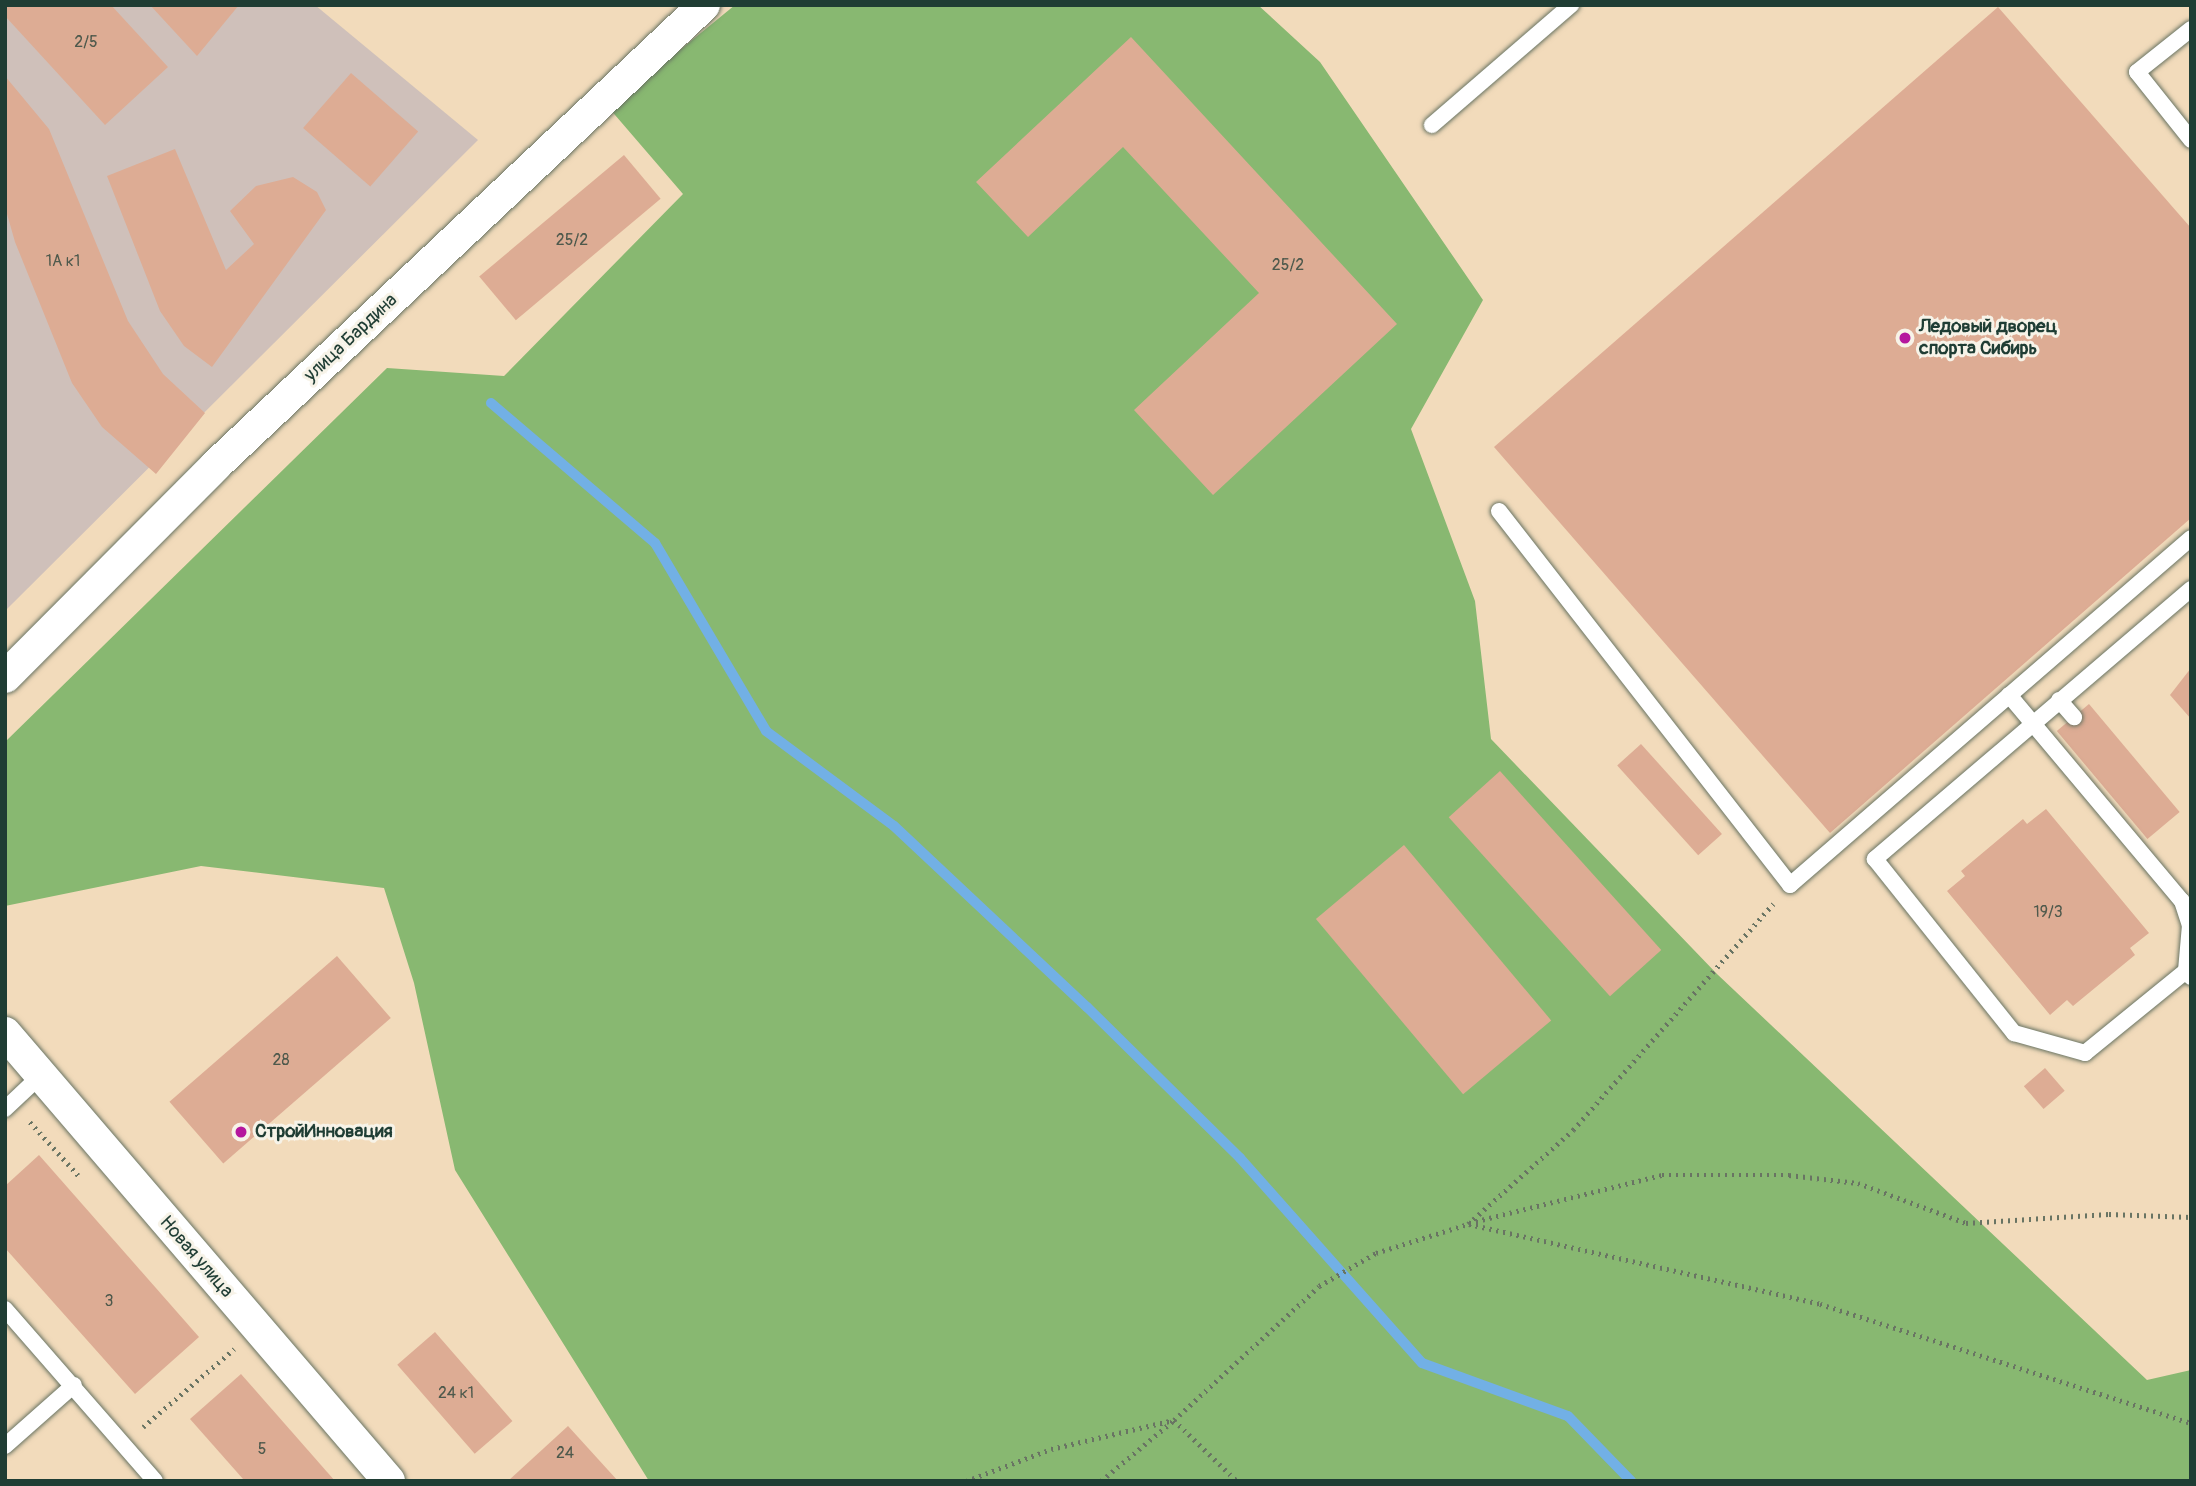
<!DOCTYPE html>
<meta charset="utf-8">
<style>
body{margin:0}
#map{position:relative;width:2196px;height:1486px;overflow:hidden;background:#f2dbbb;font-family:Pangolin,sans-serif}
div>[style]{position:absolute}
.industrial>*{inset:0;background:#cfc0ba}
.forest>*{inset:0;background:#88b871}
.stream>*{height:10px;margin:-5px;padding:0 5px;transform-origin:5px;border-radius:5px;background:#72b0e5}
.building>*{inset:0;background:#ddac94;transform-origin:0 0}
.path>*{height:4.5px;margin-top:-2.25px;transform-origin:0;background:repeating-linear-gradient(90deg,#697463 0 2px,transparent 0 7px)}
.roads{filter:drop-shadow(0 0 2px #697463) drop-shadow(0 0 2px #697463)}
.service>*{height:16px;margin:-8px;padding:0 8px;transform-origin:8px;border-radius:8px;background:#fff}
.minor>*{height:32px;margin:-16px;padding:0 16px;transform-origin:16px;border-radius:16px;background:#fff}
.dots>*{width:19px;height:19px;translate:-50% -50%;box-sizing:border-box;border:4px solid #f7f3e8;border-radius:50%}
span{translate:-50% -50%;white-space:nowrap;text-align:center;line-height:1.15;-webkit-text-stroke:6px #f7f3e8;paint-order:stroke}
.number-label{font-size:16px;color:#4e594c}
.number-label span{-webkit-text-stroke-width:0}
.poi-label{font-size:19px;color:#1f3d34;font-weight:700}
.left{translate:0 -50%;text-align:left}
.street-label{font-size:19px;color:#1f3d34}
.frame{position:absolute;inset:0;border:7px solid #1f3d34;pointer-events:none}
</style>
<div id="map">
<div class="industrial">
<div style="clip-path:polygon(5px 5px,315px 5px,478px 140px,5px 611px)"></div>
</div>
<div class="forest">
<div style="clip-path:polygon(735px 5px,1258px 5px,1320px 62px,1483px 300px,1411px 429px,1475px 601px,1491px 739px,1717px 974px,2147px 1380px,2191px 1370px,2191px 1481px,649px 1481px,455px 1170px,414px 983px,384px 888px,201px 866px,5px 906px,5px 742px,387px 368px,504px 376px,683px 194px,609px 108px)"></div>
</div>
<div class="stream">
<div style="left:491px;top:403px;width:216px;rotate:40.5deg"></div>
<div style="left:655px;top:543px;width:218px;rotate:59.4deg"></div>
<div style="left:766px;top:731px;width:159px;rotate:36.6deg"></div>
<div style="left:894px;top:826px;width:265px;rotate:43.2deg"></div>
<div style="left:1087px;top:1007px;width:215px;rotate:44.6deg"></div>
<div style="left:1240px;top:1158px;width:274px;rotate:48.4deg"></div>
<div style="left:1422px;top:1363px;width:155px;rotate:20deg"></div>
<div style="left:1568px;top:1416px;width:91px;rotate:45.9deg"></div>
</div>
<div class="building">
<div style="clip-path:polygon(5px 5px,111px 5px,168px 67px,105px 125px,5px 16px)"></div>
<div style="clip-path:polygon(150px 5px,239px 5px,197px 56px)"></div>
<div style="clip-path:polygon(1998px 7px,2191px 228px,2191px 518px,1830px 833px,1494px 447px)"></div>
<div style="clip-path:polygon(1131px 37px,1397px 324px,1213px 495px,1134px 410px,1259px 293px,1123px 147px,1028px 237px,976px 182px)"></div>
<div style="left:351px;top:73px;width:89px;height:73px;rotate:41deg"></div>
<div style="clip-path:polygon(5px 76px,49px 129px,128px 321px,163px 374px,205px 413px,156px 474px,102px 427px,72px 383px,15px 242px,5px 207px)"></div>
<div style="clip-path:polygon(175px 149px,226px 270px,254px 244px,230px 211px,256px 186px,293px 177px,317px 192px,326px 210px,212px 367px,184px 346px,160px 311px,107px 176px)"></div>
<div style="left:624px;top:155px;width:57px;height:189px;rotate:50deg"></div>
<div style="clip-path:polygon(2191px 668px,2191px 719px,2170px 695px)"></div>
<div style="left:2089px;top:704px;width:141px;height:42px;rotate:50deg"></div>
<div style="left:1641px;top:744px;width:121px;height:32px;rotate:48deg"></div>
<div style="left:1500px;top:771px;width:241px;height:69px;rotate:48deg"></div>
<div style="clip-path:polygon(2046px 809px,2149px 933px,2130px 948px,2135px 955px,2073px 1006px,2067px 1000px,2050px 1015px,1947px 891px,1965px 876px,1961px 871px,2023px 819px,2027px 824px)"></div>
<div style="left:1404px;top:845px;width:229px;height:115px;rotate:50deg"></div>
<div style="left:337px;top:956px;width:82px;height:222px;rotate:49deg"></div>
<div style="left:2045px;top:1068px;width:30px;height:28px;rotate:49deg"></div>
<div style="clip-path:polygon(39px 1155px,199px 1337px,135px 1394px,5px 1248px,5px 1186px)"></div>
<div style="left:435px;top:1332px;width:118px;height:50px;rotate:49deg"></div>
<div style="clip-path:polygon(241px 1374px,335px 1481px,243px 1479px,190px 1419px)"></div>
<div style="clip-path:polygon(568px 1426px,618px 1481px,508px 1481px)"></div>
</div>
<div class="path">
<div style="left:30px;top:1122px;width:72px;rotate:47.8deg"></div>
<div style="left:1469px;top:1223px;width:199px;rotate:-14deg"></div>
<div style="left:1662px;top:1175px;width:127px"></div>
<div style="left:1789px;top:1175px;width:69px;rotate:6.6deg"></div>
<div style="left:1858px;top:1183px;width:115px;rotate:20.3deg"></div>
<div style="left:1966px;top:1223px;width:143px;rotate:-3.6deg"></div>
<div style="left:2109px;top:1214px;width:82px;rotate:2.1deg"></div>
<div style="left:1469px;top:1224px;width:360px;rotate:12.8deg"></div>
<div style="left:1820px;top:1304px;width:390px;rotate:17.8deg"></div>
<div style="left:143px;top:1427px;width:120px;rotate:-40.6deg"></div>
<div style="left:966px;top:1481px;width:91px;rotate:-20.6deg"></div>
<div style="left:1051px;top:1449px;width:126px;rotate:-13.3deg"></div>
<div style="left:1174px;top:1420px;width:197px;rotate:-42.7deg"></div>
<div style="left:1319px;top:1286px;width:66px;rotate:-30.1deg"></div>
<div style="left:1376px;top:1253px;width:96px;rotate:-17.5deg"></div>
<div style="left:1468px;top:1224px;width:141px;rotate:-41.8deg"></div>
<div style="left:1573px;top:1130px;width:302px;rotate:-48.5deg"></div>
<div style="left:1101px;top:1481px;width:95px;rotate:-39.9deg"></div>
<div style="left:1174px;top:1420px;width:88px;rotate:44.1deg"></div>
</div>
<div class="roads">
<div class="service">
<div style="left:2191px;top:29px;width:69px;rotate:141.5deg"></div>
<div style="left:2137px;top:72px;width:87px;rotate:51.5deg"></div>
<div style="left:1432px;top:125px;width:184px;rotate:-40.8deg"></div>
<div style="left:1499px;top:511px;width:474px;rotate:52.1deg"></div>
<div style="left:1790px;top:885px;width:530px;rotate:-40.87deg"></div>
<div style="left:2191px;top:589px;width:416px;rotate:139.5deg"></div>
<div style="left:1875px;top:859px;width:223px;rotate:51.4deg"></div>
<div style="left:2014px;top:1033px;width:74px;rotate:15.7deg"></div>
<div style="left:2085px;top:1053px;width:130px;rotate:-39.1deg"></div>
<div style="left:2186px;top:971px;width:8px;rotate:50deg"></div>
<div style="left:2009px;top:695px;width:269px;rotate:50deg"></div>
<div style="left:2182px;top:901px;width:25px;rotate:72deg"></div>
<div style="left:2190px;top:925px;width:46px;rotate:95deg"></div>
<div style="left:2059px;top:700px;width:23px;rotate:49deg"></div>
<div style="left:5px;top:1109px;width:48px;rotate:-43.3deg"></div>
<div style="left:5px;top:1309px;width:228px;rotate:48.9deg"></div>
<div style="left:5px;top:1446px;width:92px;rotate:-41.5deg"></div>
</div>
<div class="minor">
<div style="left:5px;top:677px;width:298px;rotate:-45.1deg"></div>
<div style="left:215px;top:466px;width:672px;rotate:-43.31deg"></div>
<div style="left:5px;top:1033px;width:590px;rotate:49.4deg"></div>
</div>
</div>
<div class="dots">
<div style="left:1905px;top:338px;background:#b5179e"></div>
<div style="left:241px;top:1132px;background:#b5179e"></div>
</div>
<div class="number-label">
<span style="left:86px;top:42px">2/5</span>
<span style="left:572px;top:240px">25/2</span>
<span style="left:63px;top:261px">1А к1</span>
<span style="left:1288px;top:265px">25/2</span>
<span style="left:2048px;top:912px">19/3</span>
<span style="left:281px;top:1060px">28</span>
<span style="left:109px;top:1301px">3</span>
<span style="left:456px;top:1393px">24 к1</span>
<span style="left:262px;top:1449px">5</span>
<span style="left:565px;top:1453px">24</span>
</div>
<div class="poi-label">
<span class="left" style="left:1919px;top:338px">Ледовый дворец<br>спорта Сибирь</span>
<span class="left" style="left:255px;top:1132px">СтройИнновация</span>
</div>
<div class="street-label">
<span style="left:351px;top:338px;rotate:-43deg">улица Бардина</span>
<span style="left:196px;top:1257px;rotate:49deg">Новая улица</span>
</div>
<div class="frame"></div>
</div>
